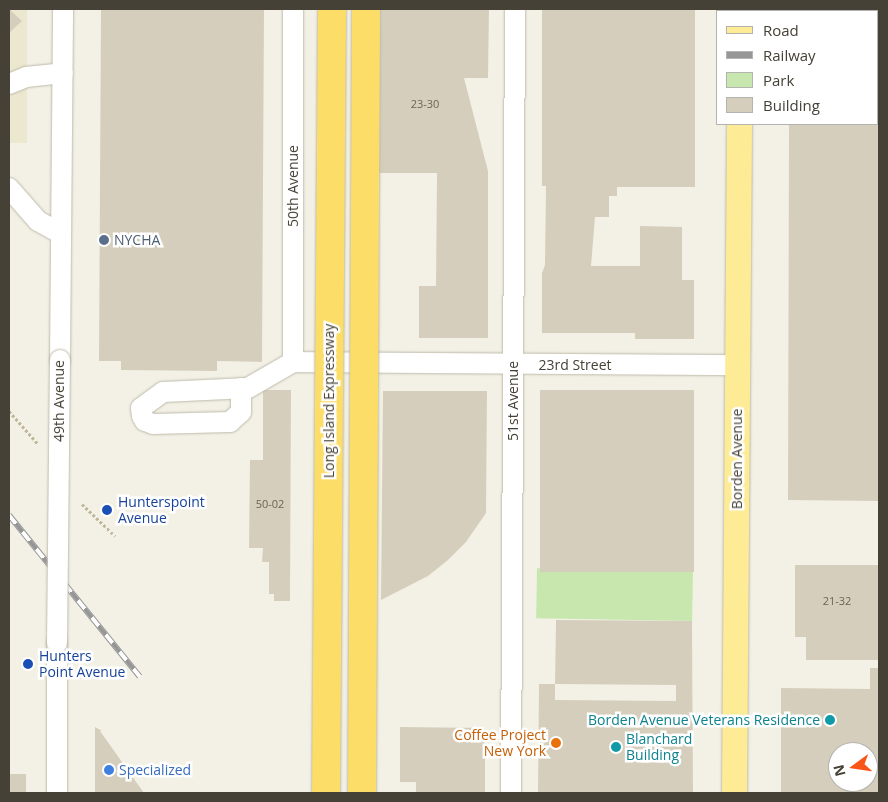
<!DOCTYPE html>
<style>
body{margin:0}
#map{position:relative;width:888px;height:802px;overflow:hidden;background:#f3f1e6;font-family:"Open Sans",sans-serif}
div>[style]{position:absolute}
.education>*{inset:0;background:#ece8d0;transform-origin:0 0}
.green>*{inset:0;background:#c7e7af;transform-origin:0 0}
.building>*{inset:0;background:#d5cebc;transform-origin:0 0}
.path>*{height:3px;margin-top:-1.5px;transform-origin:0;background:repeating-linear-gradient(90deg,#c0b79a 0 2.5px,transparent 0 5px)}
.roads{filter:drop-shadow(0 0 1px #bebaa9) drop-shadow(0 0 1px #bebaa9)}
.minor>*{height:20px;margin:-10px;padding:0 10px;transform-origin:10px;border-radius:10px;background:#fff}
.major>*{height:25px;margin:-12.5px;padding:0 12.5px;transform-origin:12.5px;border-radius:12.5px;background:#fdec95}
.rail>*{height:5.5px;margin-top:-2.75px;transform-origin:0;background:repeating-linear-gradient(90deg,#fff 0 11px,#969696 0 22px);box-sizing:border-box;border-block:1px solid #969696}
.bridges{filter:drop-shadow(0 0 1px #bebaa9) drop-shadow(0 0 1px #bebaa9)}
.minor-bridge>*{height:20px;margin:-10px;padding:0 10px;transform-origin:10px;border-radius:10px;background:#fff}
.highway-bridge>*{height:28px;margin:-14px;padding:0 14px;transform-origin:14px;border-radius:14px;background:#fcdd68}
.dots>*{width:14px;height:14px;translate:-50% -50%;box-sizing:border-box;border:2px solid #fff;border-radius:50%}
span{translate:-50% -50%;white-space:nowrap;text-align:center;line-height:1.15;-webkit-text-stroke:5px #fff;paint-order:stroke}
.number-label{font-size:11px;color:#6a6458}
.number-label span{-webkit-text-stroke-width:0}
.street-label{font-size:14px;color:#464136}
.service-label{font-size:14px;color:#4e5e75}
.left{translate:0 -50%;text-align:left}
.transit-label{font-size:14px;color:#164399}
.culture-label{font-size:14px;color:#0d838f}
.right{translate:-100% -50%;text-align:right}
.food-label{font-size:14px;color:#c56008}
.shop-label{font-size:14px;color:#366cbe}
.frame{position:absolute;inset:0;border:10px solid #464136;pointer-events:none}
.legend{position:absolute;left:716px;top:10px;width:162px;height:115px;box-sizing:border-box;background:#fff;border:1px solid #b5b3af;margin:0;padding:6px 9px;list-style:none;font-size:15px;color:#464136}
.legend li{display:flex;align-items:center;gap:10px;height:25px}
.legend b{width:25px;border:1px solid #b5b3af}
.north{position:absolute;left:828px;top:742px;width:50px;height:50px;box-sizing:border-box;background:#fff;border:1px solid #b5b3af;border-radius:50%;rotate:256deg;font-size:14px;font-weight:700;line-height:20px;text-align:center;color:#464136}
.north::after{content:'';display:block;margin:auto;width:18px;height:22px;background:#f85518;clip-path:polygon(50% 0,100% 100%,50% 72%,0 100%)}
</style>
<div id="map">
<div class="education">
<div style="left:9px;top:9px;width:18px;height:134px"></div>
</div>
<div class="green">
<div style="left:693px;top:571px;width:50px;height:156px;rotate:91deg"></div>
</div>
<div class="building">
<div style="clip-path:polygon(9px 9px,22px 21px,9px 33px)"></div>
<div style="clip-path:polygon(101px 9px,264px 9px,262px 362px,217px 361px,217px 371px,121px 370px,121px 361px,99px 361px)"></div>
<div style="clip-path:polygon(380px 9px,489px 9px,488px 78px,464px 78px,488px 171px,488px 338px,419px 338px,419px 286px,436px 286px,437px 173px,379px 173px)"></div>
<div style="clip-path:polygon(542px 9px,695px 9px,695px 187px,617px 187px,617px 196px,609px 196px,609px 217px,595px 217px,591px 266px,640px 266px,640px 226px,682px 227px,682px 280px,694px 280px,694px 339px,635px 339px,635px 333px,542px 333px,542px 273px,545px 265px,546px 186px,542px 186px)"></div>
<div style="clip-path:polygon(877px 120px,879px 120px,879px 501px,788px 500px,789px 124px,877px 124px)"></div>
<div style="clip-path:polygon(263px 390px,291px 390px,290px 601px,274px 601px,274px 594px,269px 594px,269px 562px,262px 562px,263px 548px,249px 548px,250px 460px,263px 460px)"></div>
<div style="left:540px;top:390px;width:154px;height:182px"></div>
<div style="clip-path:polygon(383px 391px,487px 391px,486px 513px,466px 542px,448px 560px,428px 576px,381px 600px)"></div>
<div style="clip-path:polygon(795px 565px,879px 565px,879px 660px,806px 660px,806px 637px,795px 637px)"></div>
<div style="clip-path:polygon(evenodd,556px 620px,692px 621px,693px 793px,538px 793px,539px 684px,555px 684px,556px 620px,555px 684px,676px 685px,676px 701px,555px 700px,555px 684px)"></div>
<div style="clip-path:polygon(evenodd,870px 668px,879px 668px,879px 793px,781px 793px,781px 688px,870px 689px,870px 668px,838px 752px,868px 752px,868px 782px,838px 782px,838px 752px)"></div>
<div style="clip-path:polygon(95px 727px,102px 731px,100px 731px,144px 793px,95px 793px)"></div>
<div style="clip-path:polygon(400px 727px,485px 728px,485px 793px,416px 793px,416px 782px,400px 782px)"></div>
<div style="left:9px;top:774px;width:17px;height:19px"></div>
</div>
<div class="path">
<div style="left:9px;top:411px;width:44px;rotate:48.7deg"></div>
<div style="left:82px;top:504px;width:46px;rotate:44.1deg"></div>
</div>
<div class="roads">
<div class="minor">
<div style="left:9px;top:84px;width:18px;rotate:-22deg"></div>
<div style="left:26px;top:77px;width:37px;rotate:-6deg"></div>
<div style="left:9px;top:188px;width:44px;rotate:48.7deg"></div>
<div style="left:38px;top:221px;width:26px;rotate:29deg"></div>
<div style="left:60px;top:360px;width:351px;rotate:-89.5deg"></div>
<div style="left:293px;top:362px;width:353px;rotate:-90deg"></div>
<div style="left:241px;top:388px;width:24px;rotate:90deg"></div>
<div style="left:241px;top:412px;width:15px;rotate:138deg"></div>
<div style="left:230px;top:422px;width:77px;rotate:178.5deg"></div>
<div style="left:153px;top:424px;width:9px;rotate:-159deg"></div>
<div style="left:145px;top:421px;width:6px;rotate:-121deg"></div>
<div style="left:142px;top:416px;width:8px;rotate:-97deg"></div>
<div style="left:141px;top:408px;width:27px;rotate:-36deg"></div>
<div style="left:163px;top:392px;width:85px;rotate:-2.7deg"></div>
<div style="left:248px;top:388px;width:52px;rotate:-30deg"></div>
<div style="left:293px;top:362px;width:445px;rotate:0.4deg"></div>
<div style="left:57px;top:793px;width:150px;rotate:-90deg"></div>
<div style="left:511px;top:793px;width:784px;rotate:-89.71deg"></div>
</div>
<div class="major">
<div style="left:740px;top:11px;width:2px;rotate:-90deg"></div>
<div style="left:734px;top:793px;width:669px;rotate:-89.57deg"></div>
</div>
</div>
<div class="rail">
<div style="left:9px;top:515px;width:208px;rotate:51deg"></div>
</div>
<div class="bridges">
<div class="minor-bridge">
<div style="left:57px;top:643px;width:283px;rotate:-89.4deg"></div>
</div>
<div class="highway-bridge">
<div style="left:326px;top:793px;width:784px;rotate:-89.56deg"></div>
<div style="left:362px;top:793px;width:784px;rotate:-89.71deg"></div>
</div>
</div>
<div class="dots">
<div style="left:104px;top:240px;background:#5c6f8a"></div>
<div style="left:107px;top:510px;background:#1a4fb4"></div>
<div style="left:28px;top:664px;background:#1a4fb4"></div>
<div style="left:830px;top:720px;background:#0f9aa8"></div>
<div style="left:556px;top:743px;background:#e8710a"></div>
<div style="left:616px;top:747px;background:#0f9aa8"></div>
<div style="left:109px;top:770px;background:#3f7fe0"></div>
</div>
<div class="number-label">
<span style="left:425px;top:104px">23-30</span>
<span style="left:270px;top:504px">50-02</span>
<span style="left:837px;top:601px">21-32</span>
</div>
<div class="street-label">
<span style="left:293px;top:186px;rotate:-90deg">50th Avenue</span>
<span style="left:575px;top:365px">23rd Street</span>
<span style="left:59px;top:401px;rotate:-90deg">49th Avenue</span>
<span style="left:329px;top:401px;rotate:-90deg">Long Island Expressway</span>
<span style="left:513px;top:401px;rotate:-90deg">51st Avenue</span>
<span style="left:737px;top:459px;rotate:-90deg">Borden Avenue</span>
</div>
<div class="service-label">
<span class="left" style="left:114px;top:240px">NYCHA</span>
</div>
<div class="transit-label">
<span class="left" style="left:118px;top:510px">Hunterspoint<br>Avenue</span>
<span class="left" style="left:39px;top:664px">Hunters<br>Point Avenue</span>
</div>
<div class="culture-label">
<span class="right" style="left:820px;top:720px">Borden Avenue Veterans Residence</span>
<span class="left" style="left:626px;top:747px">Blanchard<br>Building</span>
</div>
<div class="food-label">
<span class="right" style="left:546px;top:743px">Coffee Project<br>New York</span>
</div>
<div class="shop-label">
<span class="left" style="left:119px;top:770px">Specialized</span>
</div>
<div class="frame"></div>
<ul class="legend">
<li><b style="height:6px;background:#fdec95"></b>Road</li>
<li><b style="height:6px;background:#969696"></b>Railway</li>
<li><b style="height:14px;background:#c7e7af"></b>Park</li>
<li><b style="height:14px;background:#d5cebc"></b>Building</li>
</ul>
<div class="north">N</div>
</div>
